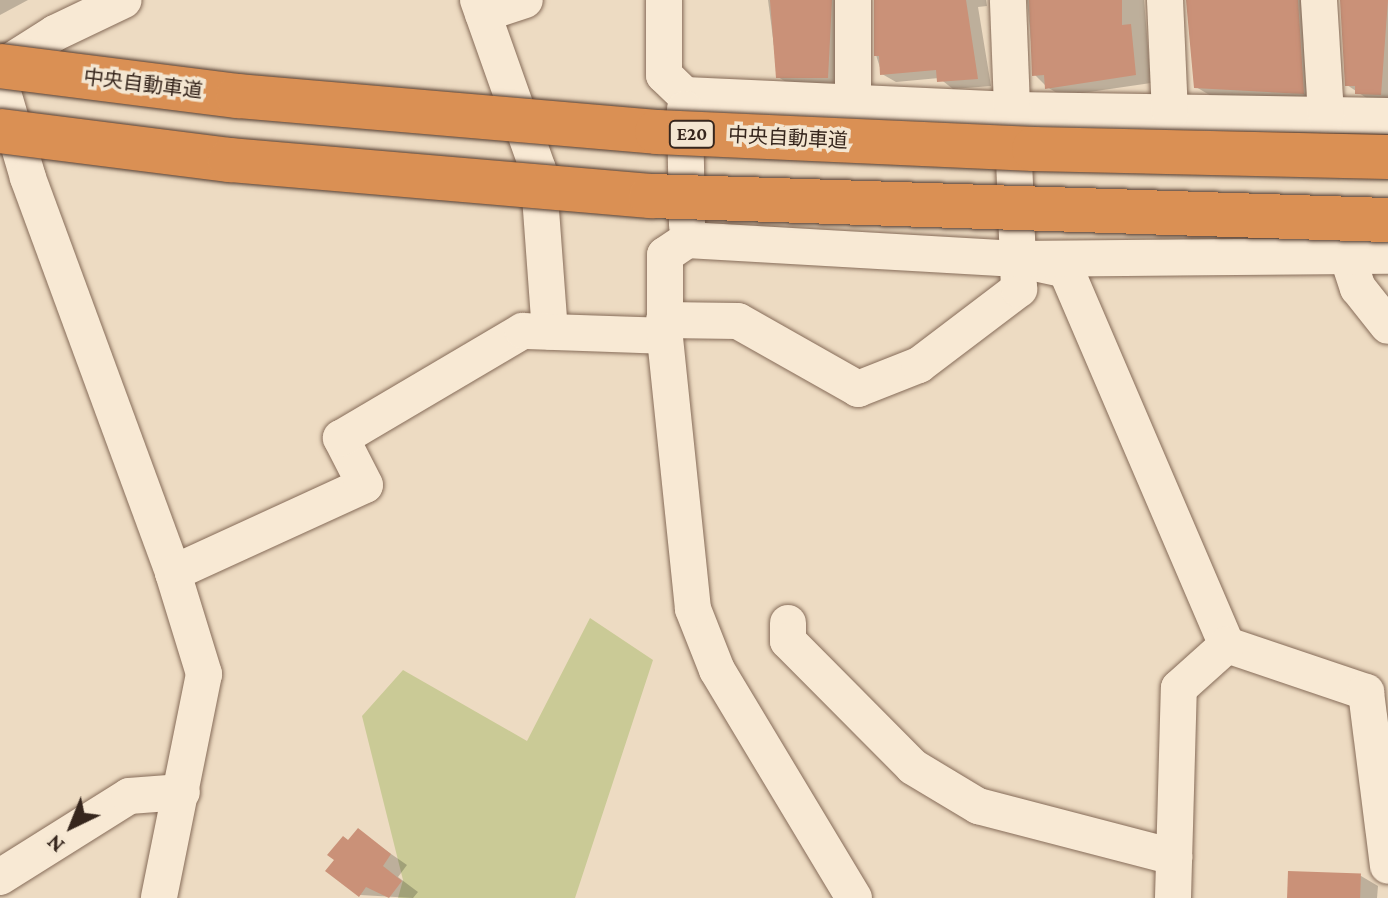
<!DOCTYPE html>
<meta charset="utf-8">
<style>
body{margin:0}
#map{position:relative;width:1388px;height:898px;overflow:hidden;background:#eddbc2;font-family:"Crimson Pro","Noto Sans JP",serif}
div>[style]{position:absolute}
.green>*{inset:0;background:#caca96}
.shadow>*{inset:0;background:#0003}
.building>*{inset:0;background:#ca9178;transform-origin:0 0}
.roads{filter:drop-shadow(0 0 2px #866c59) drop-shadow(0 0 2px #866c59)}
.minor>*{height:36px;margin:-18px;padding:0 18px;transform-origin:18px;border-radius:18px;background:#f8e9d4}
.bridges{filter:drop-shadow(0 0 2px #533b2e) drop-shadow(0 0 2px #533b2e)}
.highway-bridge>*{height:44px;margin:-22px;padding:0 22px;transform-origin:22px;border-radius:22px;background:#da9054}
span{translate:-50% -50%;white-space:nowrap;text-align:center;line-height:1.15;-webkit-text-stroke:7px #f4e6d1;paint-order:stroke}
.shield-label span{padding:2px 6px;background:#f4e6d1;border:2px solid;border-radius:6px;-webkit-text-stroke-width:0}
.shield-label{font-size:18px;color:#36261d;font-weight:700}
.street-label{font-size:20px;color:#36261d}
.north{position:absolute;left:32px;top:786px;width:80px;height:80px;-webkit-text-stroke:6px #f4e6d1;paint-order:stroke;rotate:223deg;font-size:22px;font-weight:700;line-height:32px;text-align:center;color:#36261d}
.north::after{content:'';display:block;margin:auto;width:28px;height:36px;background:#36261d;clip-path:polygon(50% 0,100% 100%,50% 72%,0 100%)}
</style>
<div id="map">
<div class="green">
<div style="clip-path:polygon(590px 618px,653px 660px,575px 898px,398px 898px,403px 880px,362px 716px,403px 670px,527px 741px)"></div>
</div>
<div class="shadow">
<div style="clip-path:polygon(0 0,28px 0,0 15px)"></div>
<div style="clip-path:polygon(768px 0,848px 0,841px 85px,791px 85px,778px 77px)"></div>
<div style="clip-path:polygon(874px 0,986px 0,987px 6px,978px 7px,991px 86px,953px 89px,939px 78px,896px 82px,882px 74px,876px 55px)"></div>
<div style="clip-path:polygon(1027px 0,1144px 0,1151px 83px,1062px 96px,1047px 87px,1034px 74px)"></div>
<div style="clip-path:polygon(1188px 0,1320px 0,1320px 102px,1213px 97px,1196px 87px)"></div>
<div style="clip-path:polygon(1342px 0,1388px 0,1388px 103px,1374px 103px,1347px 85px)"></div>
<div style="clip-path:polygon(358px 831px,407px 865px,398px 877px,418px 892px,413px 898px,360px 895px,350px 842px)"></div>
<div style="clip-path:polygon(1361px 876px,1378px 886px,1377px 898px,1289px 898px)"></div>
</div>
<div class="building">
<div style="clip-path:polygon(770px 0,832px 0,828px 78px,776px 78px)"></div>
<div style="clip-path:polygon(874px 0,966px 0,978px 79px,937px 82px,936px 70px,880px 75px,879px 56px,874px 56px)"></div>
<div style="clip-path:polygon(1029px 0,1122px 0,1122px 25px,1131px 24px,1136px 75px,1045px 89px,1044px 75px,1032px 76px)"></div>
<div style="clip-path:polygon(1186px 0,1298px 0,1304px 94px,1194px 88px)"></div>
<div style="clip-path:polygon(1340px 0,1388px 0,1381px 95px,1355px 94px,1355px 86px,1345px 86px)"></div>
<div style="clip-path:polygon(358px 828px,391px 854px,383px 866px,402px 881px,389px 898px,366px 887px,359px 897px,325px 871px,334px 860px,327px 855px,343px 836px,348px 840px)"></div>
<div style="left:1288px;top:871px;width:73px;height:27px;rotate:2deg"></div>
</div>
<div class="roads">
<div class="minor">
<div style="left:478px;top:0;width:179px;rotate:70.5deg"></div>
<div style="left:538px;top:169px;width:163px;rotate:85.8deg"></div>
<div style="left:664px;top:0;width:75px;rotate:90deg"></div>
<div style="left:664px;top:75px;width:29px;rotate:44deg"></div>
<div style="left:685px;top:95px;width:328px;rotate:2.6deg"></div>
<div style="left:1013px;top:110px;width:375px;rotate:0.9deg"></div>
<div style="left:853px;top:0;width:104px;rotate:90deg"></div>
<div style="left:1165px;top:0;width:113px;rotate:87.5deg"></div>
<div style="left:1319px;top:0;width:115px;rotate:86.5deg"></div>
<div style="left:483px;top:14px;width:44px;rotate:-18.4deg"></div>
<div style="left:0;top:68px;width:65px;rotate:-32.5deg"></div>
<div style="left:55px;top:33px;width:76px;rotate:-25.6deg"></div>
<div style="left:0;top:82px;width:100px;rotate:73.7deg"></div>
<div style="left:28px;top:178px;width:421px;rotate:69.8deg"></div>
<div style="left:173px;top:573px;width:106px;rotate:72.9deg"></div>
<div style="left:204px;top:674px;width:228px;rotate:101.4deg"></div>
<div style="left:685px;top:109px;width:116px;rotate:89deg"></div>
<div style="left:1347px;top:255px;width:35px;rotate:72deg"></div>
<div style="left:1358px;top:288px;width:48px;rotate:51.7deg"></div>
<div style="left:1034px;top:263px;width:33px;rotate:12deg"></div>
<div style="left:1066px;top:270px;width:408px;rotate:66.8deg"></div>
<div style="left:1227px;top:645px;width:147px;rotate:18.7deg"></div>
<div style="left:1366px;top:692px;width:175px;rotate:82.8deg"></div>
<div style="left:664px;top:320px;width:74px;rotate:0.8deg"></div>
<div style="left:738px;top:321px;width:138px;rotate:29.5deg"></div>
<div style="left:858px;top:389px;width:66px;rotate:-21.5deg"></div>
<div style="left:919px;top:365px;width:126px;rotate:-37.2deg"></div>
<div style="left:1019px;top:289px;width:289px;rotate:-92.2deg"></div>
<div style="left:173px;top:573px;width:211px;rotate:-24.6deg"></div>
<div style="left:365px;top:485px;width:53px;rotate:-117.1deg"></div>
<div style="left:341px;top:438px;width:211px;rotate:-30.5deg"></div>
<div style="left:523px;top:331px;width:142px;rotate:2deg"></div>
<div style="left:788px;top:623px;width:18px;rotate:90deg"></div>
<div style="left:788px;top:641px;width:177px;rotate:45.2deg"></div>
<div style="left:913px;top:767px;width:76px;rotate:31deg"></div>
<div style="left:978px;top:806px;width:203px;rotate:14.6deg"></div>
<div style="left:0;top:877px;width:152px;rotate:-32.1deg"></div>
<div style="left:129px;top:796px;width:53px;rotate:-4.3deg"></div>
<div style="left:854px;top:898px;width:266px;rotate:-121deg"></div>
<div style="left:717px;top:670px;width:66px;rotate:-111.5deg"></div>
<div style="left:693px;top:609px;width:274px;rotate:-95.9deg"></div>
<div style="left:665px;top:336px;width:81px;rotate:-90deg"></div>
<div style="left:665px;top:255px;width:27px;rotate:-34deg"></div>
<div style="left:687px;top:240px;width:331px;rotate:3.3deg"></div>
<div style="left:1017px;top:259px;width:371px;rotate:-0.5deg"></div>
<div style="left:1173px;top:898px;width:210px;rotate:-88.4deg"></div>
<div style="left:1179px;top:688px;width:64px;rotate:-41.9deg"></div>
</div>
</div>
<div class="bridges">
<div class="highway-bridge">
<div style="left:0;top:66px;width:240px;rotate:7.2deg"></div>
<div style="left:238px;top:96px;width:421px;rotate:4.9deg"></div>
<div style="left:657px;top:132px;width:377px;rotate:2.6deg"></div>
<div style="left:1034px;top:149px;width:354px;rotate:1.3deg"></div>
<div style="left:0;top:131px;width:232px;rotate:7.2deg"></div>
<div style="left:230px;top:160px;width:423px;rotate:4.9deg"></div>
<div style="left:651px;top:196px;width:737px;rotate:1.87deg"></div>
</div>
</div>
<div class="shield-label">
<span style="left:692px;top:134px">E20</span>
</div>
<div class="street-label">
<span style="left:143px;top:84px;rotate:7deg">中央自動車道</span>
<span style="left:788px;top:138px;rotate:3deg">中央自動車道</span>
</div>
<div class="north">N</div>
</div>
